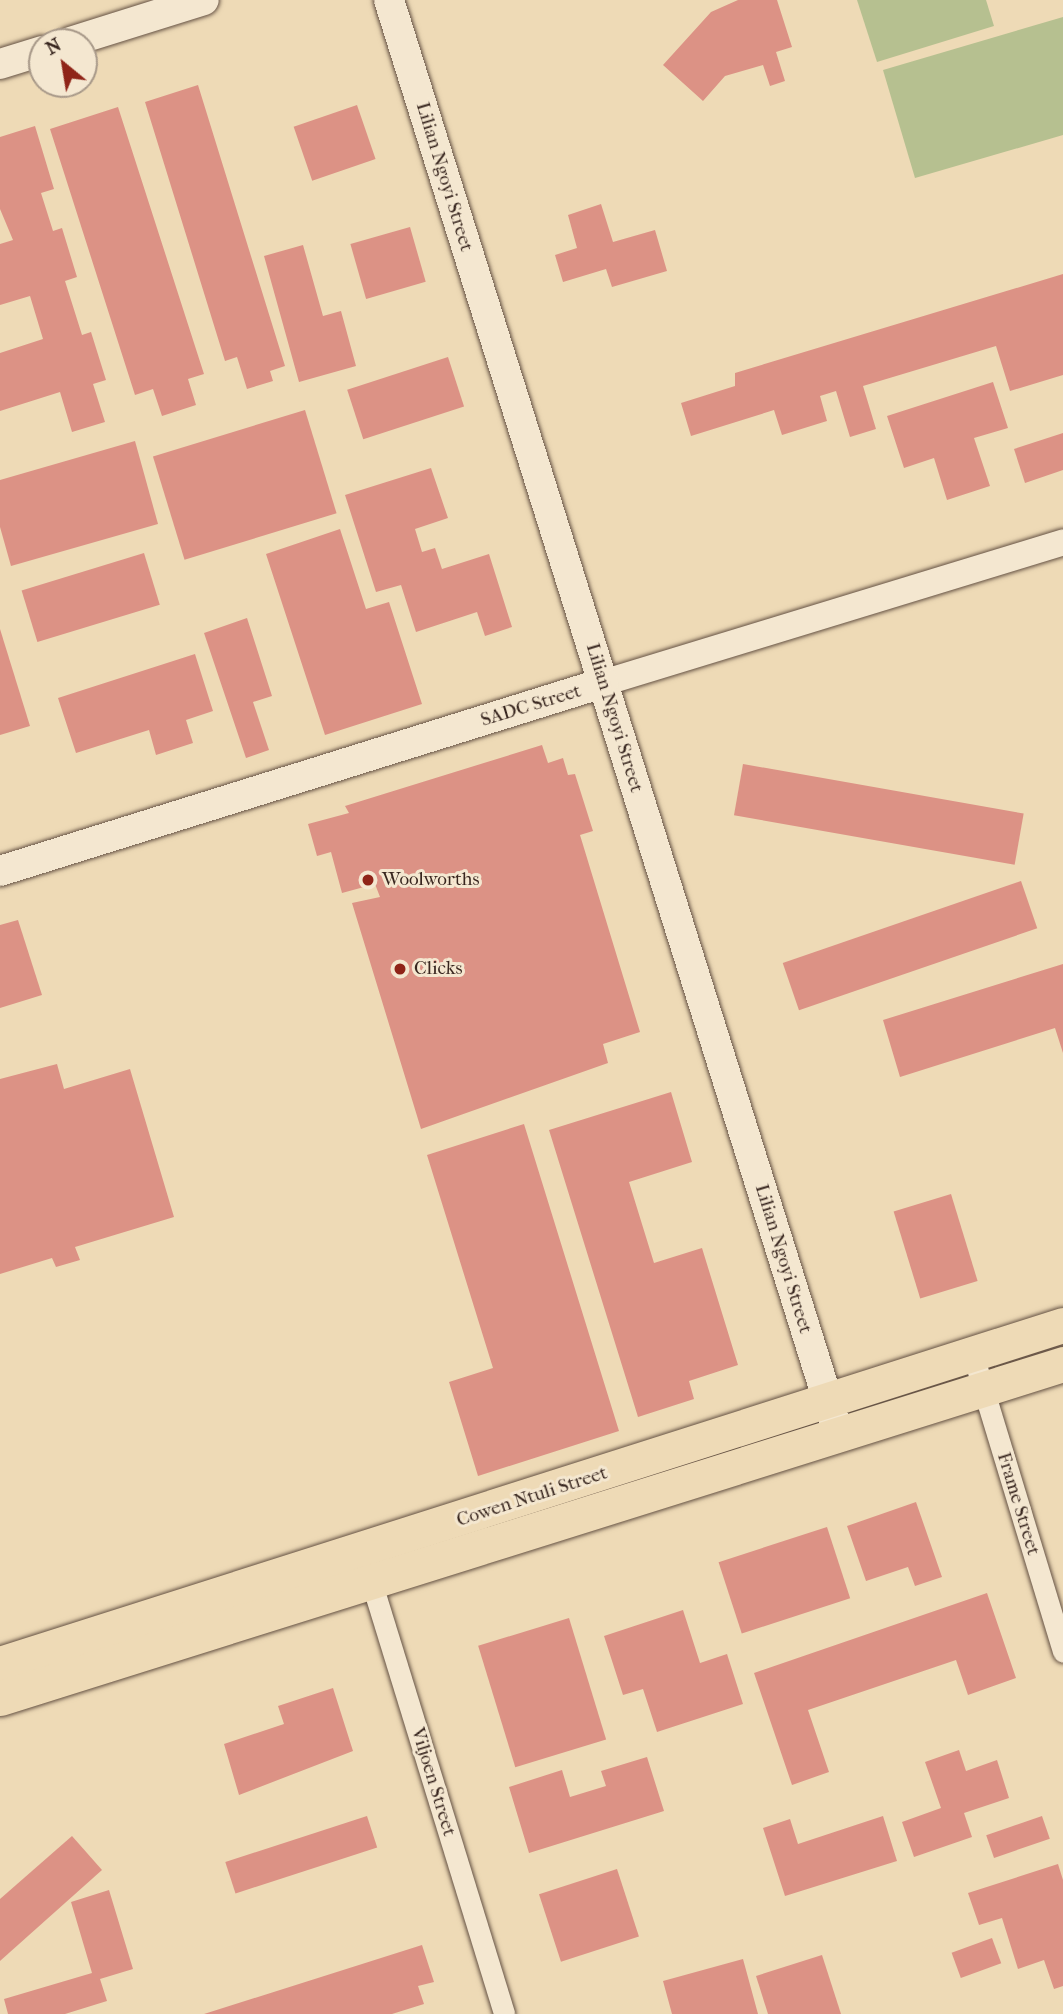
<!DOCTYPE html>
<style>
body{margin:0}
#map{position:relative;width:1063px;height:2014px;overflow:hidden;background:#eedab6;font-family:"IM FELL French Canon",serif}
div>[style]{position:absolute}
.green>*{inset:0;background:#b6c090}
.building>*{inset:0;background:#dc9285;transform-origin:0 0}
.roads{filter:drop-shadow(0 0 2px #655244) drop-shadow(0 0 2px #655244)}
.minor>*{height:21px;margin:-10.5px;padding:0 10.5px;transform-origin:10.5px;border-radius:10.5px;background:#f4e7d0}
.tertiary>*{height:26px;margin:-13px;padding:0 13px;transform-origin:13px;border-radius:13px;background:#f4e7d0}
.secondary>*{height:30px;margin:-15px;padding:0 15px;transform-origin:15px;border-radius:15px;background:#f4e7d0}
.trunk>*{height:35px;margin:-17.5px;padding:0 17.5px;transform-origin:17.5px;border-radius:17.5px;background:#eedab6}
.dots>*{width:19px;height:19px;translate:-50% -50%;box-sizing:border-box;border:4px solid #f4e7d0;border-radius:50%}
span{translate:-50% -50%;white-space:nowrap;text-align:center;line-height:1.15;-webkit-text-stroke:6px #f4e7d0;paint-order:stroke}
.street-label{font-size:19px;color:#37251e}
.poi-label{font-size:19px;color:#37251e}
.left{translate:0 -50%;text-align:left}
.north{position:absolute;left:28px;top:28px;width:70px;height:70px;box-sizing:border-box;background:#f4e7d0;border:2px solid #a89989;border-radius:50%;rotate:330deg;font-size:19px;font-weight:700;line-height:28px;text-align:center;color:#37251e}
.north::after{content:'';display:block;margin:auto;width:24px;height:32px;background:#8f2418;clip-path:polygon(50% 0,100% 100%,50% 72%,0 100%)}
</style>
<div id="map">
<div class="green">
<div style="clip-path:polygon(857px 0,986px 0,994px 26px,877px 62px)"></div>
<div style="clip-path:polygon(1063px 17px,1063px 135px,915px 178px,883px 70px)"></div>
</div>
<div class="building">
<div style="clip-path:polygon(738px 0,777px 0,792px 47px,776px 52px,785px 81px,770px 86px,763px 65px,725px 76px,703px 101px,663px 65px,711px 12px)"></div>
<div style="clip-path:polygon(198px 85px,285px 366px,270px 371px,273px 381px,247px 389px,237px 357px,225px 361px,145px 102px)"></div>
<div style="left:357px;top:105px;width:57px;height:67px;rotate:71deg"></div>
<div style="clip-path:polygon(118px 107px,204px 374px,188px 379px,196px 405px,162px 416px,153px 389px,135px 395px,50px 129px)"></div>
<div style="clip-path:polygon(35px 126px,54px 189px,41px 193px,53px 231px,62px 228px,77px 277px,65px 281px,82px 335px,91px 332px,106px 380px,93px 384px,105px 422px,72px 432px,60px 392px,0 411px,0 353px,43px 339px,30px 296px,0 305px,0 244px,13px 240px,0 209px,0 137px)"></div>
<div style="clip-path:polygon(601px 204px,613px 242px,655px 230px,667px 271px,612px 287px,606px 269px,563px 282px,555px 255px,577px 248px,568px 215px)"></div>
<div style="left:410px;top:227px;width:57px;height:62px;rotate:74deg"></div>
<div style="clip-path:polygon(303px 245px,323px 316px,341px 311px,356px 366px,299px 382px,264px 256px)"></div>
<div style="clip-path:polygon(1063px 274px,1063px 375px,1010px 391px,996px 346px,863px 386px,876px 429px,850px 437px,836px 391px,820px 396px,827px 421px,782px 435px,774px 410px,691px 436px,681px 403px,735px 386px,735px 373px)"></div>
<div style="left:448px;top:357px;width:52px;height:106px;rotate:72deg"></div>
<div style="clip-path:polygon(993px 382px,1008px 428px,974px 438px,990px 486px,947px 500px,934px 458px,904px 468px,887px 416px)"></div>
<div style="left:305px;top:410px;width:108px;height:159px;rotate:73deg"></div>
<div style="clip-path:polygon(1063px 433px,1063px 470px,1025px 483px,1014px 449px)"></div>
<div style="clip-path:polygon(135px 441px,158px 524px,11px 566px,0 527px,0 480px)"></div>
<div style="clip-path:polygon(431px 468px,448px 518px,415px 529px,422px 552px,435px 548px,442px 569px,489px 554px,512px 627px,485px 636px,477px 612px,416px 632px,401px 585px,376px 592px,345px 495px)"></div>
<div style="clip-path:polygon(340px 529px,366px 609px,389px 602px,422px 704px,325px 735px,266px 554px)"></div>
<div style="left:144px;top:553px;width:54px;height:128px;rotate:73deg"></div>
<div style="clip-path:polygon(247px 618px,272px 696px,253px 702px,269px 750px,246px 758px,204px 633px)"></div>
<div style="clip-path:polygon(0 629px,30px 726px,0 735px)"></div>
<div style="clip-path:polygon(195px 654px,213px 711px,186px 720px,193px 743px,156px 755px,149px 730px,76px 753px,58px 698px)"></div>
<div style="clip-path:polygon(542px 745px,548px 763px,563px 758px,568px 775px,575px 774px,593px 831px,580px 835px,640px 1032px,603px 1044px,608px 1063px,421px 1129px,352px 903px,380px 897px,375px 884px,342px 893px,331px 852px,317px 856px,308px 824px,349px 813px,345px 806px)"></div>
<div style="left:743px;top:764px;width:285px;height:52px;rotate:10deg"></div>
<div style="left:1021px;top:881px;width:50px;height:252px;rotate:71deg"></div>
<div style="clip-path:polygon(18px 920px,42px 995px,0 1008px,0 925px)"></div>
<div style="clip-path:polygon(1063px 964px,1063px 1053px,1055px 1028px,900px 1077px,883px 1020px)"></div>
<div style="clip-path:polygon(57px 1064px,64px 1089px,130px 1069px,174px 1217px,75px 1247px,80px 1260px,56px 1267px,52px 1258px,0 1274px,0 1079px)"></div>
<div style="clip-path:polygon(671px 1092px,692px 1162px,629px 1182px,654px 1263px,702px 1248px,738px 1365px,689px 1381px,694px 1399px,638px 1417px,549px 1130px)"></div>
<div style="clip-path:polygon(524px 1124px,619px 1431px,478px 1476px,449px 1382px,493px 1368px,427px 1155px)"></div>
<div style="left:951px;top:1194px;width:91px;height:60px;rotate:73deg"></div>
<div style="clip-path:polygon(916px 1502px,942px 1577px,915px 1586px,908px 1567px,866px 1581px,847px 1526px)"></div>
<div style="left:827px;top:1527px;width:75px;height:114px;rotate:72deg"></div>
<div style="clip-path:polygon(987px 1593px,1016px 1678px,968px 1695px,956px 1660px,808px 1710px,829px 1772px,792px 1785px,754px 1673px)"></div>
<div style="clip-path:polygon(683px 1610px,700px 1663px,727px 1654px,743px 1704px,657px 1732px,643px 1689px,623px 1695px,604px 1636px)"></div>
<div style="left:569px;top:1618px;width:127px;height:95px;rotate:73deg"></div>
<div style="clip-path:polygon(333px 1688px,353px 1751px,239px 1795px,224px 1744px,284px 1724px,278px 1706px)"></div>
<div style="clip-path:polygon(959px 1750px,966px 1771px,997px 1760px,1009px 1798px,964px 1813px,972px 1837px,914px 1857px,902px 1822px,941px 1808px,925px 1762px)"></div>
<div style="clip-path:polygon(647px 1757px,664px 1811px,529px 1853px,509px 1787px,562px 1770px,570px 1797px,606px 1786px,601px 1771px)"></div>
<div style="left:367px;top:1816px;width:33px;height:149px;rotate:72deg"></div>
<div style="clip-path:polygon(883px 1816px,897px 1861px,785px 1896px,763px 1828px,790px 1819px,798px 1844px)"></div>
<div style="left:1042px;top:1816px;width:24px;height:59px;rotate:71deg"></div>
<div style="clip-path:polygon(72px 1836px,102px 1870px,0 1961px,0 1899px)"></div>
<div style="clip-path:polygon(1058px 1864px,1063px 1880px,1063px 1986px,1054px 1989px,1044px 1960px,1018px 1969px,1002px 1918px,979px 1925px,968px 1893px)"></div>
<div style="left:617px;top:1869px;width:71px;height:82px;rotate:72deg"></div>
<div style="clip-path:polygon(109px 1890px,133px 1969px,100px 1979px,107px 2001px,65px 2014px,8px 2014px,4px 1999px,92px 1973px,71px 1902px)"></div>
<div style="left:992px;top:1938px;width:27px;height:43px;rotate:70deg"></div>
<div style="clip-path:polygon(422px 1945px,434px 1982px,418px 1986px,424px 2004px,392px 2014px,204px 2014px)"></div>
<div style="clip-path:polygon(822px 1955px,841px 2014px,768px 2014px,756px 1976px)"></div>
<div style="clip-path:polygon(743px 1959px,758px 2014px,672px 2014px,663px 1981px)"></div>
</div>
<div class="roads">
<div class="minor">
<div style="left:973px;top:1355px;width:310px;rotate:73.1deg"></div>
<div style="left:368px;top:1571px;width:463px;rotate:72.9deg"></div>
</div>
<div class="tertiary">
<div style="left:603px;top:683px;width:481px;rotate:-17deg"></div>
</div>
<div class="secondary">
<div style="left:389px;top:0;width:1491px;rotate:72.6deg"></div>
<div style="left:70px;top:42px;width:140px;rotate:-17.4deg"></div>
<div style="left:0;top:64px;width:44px;rotate:-17.2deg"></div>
<div style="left:0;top:871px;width:632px;rotate:-17.32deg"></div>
</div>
<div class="trunk">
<div style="left:0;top:1664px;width:1116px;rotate:-17.69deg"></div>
<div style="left:0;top:1698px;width:1114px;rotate:-17.44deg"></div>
</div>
</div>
<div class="dots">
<div style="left:368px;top:880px;background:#8f2418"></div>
<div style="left:400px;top:969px;background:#8f2418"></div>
</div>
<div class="street-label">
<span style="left:444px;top:177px;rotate:73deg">Lilian Ngoyi Street</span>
<span style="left:531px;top:706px;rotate:-17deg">SADC Street</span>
<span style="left:614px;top:718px;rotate:73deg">Lilian Ngoyi Street</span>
<span style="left:783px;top:1259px;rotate:73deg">Lilian Ngoyi Street</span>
<span style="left:532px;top:1497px;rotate:-18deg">Cowen Ntuli Street</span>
<span style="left:1018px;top:1504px;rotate:73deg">Frame Street</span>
<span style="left:433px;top:1782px;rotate:73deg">Viljoen Street</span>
</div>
<div class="poi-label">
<span class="left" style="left:382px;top:880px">Woolworths</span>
<span class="left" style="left:414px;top:969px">Clicks</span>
</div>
<div class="north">N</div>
</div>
